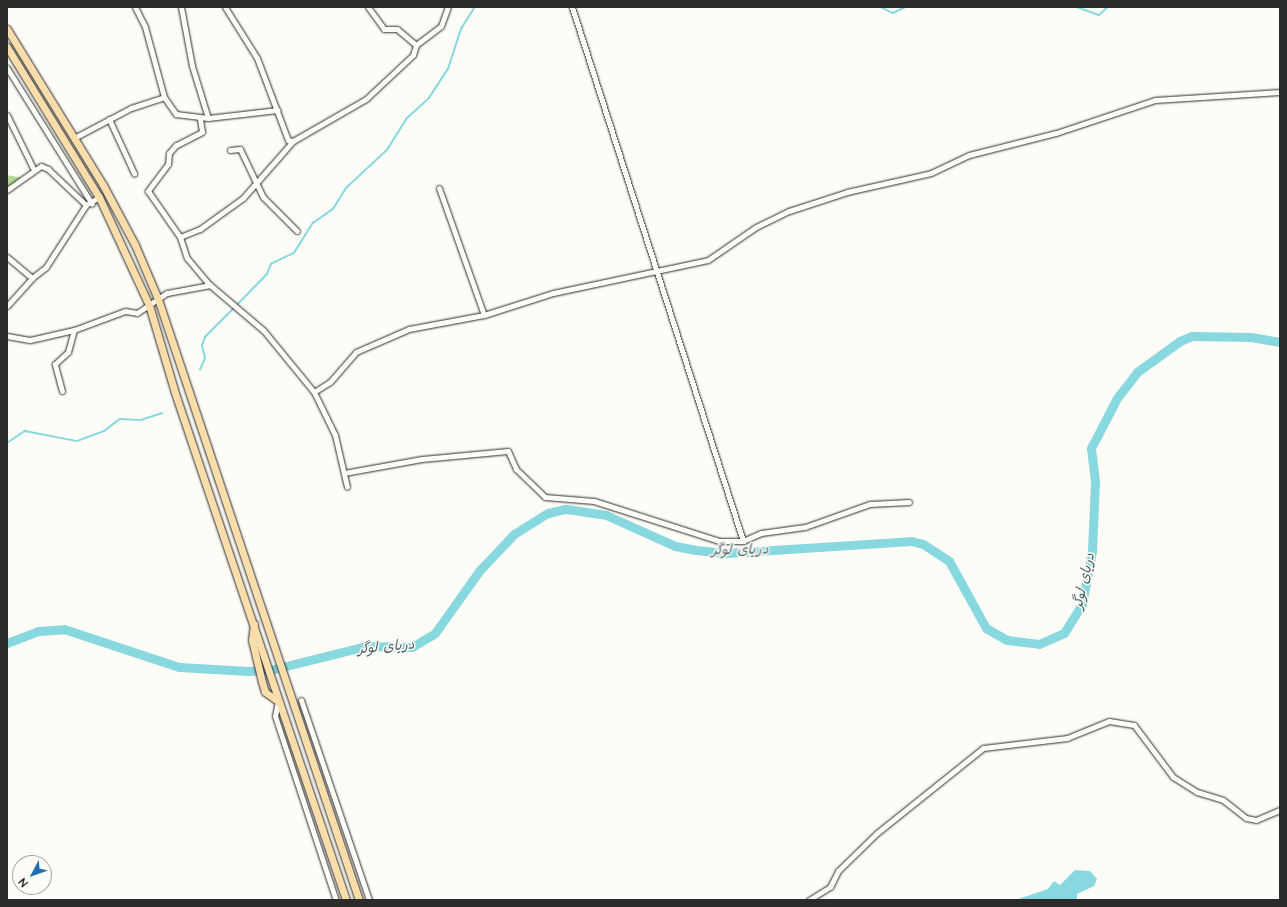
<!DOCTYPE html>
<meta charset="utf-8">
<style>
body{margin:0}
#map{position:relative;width:1287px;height:907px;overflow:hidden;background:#fdfcf7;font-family:"Architects Daughter","Playpen Sans Arabic",sans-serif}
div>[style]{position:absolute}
.green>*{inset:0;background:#b2db98}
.water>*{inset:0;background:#87d8df}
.stream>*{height:1.5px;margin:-0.75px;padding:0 0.75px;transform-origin:0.75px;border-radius:0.75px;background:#87d8df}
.river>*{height:9px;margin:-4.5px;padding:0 4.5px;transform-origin:4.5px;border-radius:4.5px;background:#87d8df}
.roads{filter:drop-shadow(0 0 1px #2b2b2b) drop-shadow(0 0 1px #2b2b2b)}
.minor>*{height:5px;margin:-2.5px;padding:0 2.5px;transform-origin:2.5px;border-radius:2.5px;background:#fdfcf7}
.major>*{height:7px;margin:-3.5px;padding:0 3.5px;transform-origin:3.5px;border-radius:3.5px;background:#f9ddab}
span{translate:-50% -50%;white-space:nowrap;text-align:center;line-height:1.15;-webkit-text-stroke:3px #fdfcf7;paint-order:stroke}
.water-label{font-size:14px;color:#475f61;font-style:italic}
.frame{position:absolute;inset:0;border:8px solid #2b2b2b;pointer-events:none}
.north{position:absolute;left:12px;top:855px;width:40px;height:40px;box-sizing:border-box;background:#fdfcf7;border:1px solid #a9a8a5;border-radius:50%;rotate:229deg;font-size:11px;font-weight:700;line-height:16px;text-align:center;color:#2b2b2b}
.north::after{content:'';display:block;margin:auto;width:14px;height:18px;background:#1f6fb2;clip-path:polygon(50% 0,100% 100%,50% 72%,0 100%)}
</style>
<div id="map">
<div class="green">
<div style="clip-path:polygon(7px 175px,23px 178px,7px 190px)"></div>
</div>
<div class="water">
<div style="clip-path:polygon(1075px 870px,1090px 871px,1097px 879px,1094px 886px,1077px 894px,1077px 900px,1015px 900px,1048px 889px,1054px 881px,1060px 885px)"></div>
</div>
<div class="stream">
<div style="left:881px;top:7px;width:13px;rotate:27deg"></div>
<div style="left:893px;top:13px;width:14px;rotate:-25deg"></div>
<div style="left:921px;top:7px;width:16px"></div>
<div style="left:1077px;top:7px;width:23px;rotate:20deg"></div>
<div style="left:1099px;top:15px;width:12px;rotate:-42deg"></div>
<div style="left:237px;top:305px;width:43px;rotate:-45.9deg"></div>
<div style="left:267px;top:274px;width:11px;rotate:-68deg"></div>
<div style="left:271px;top:264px;width:25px;rotate:-26deg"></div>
<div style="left:294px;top:253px;width:36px;rotate:-58deg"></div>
<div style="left:313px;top:223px;width:24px;rotate:-35deg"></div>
<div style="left:333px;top:209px;width:25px;rotate:-58deg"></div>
<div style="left:346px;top:188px;width:56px;rotate:-42.8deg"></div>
<div style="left:387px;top:150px;width:36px;rotate:-58deg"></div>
<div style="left:406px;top:119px;width:31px;rotate:-42deg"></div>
<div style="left:429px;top:98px;width:35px;rotate:-57deg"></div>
<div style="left:448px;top:69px;width:42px;rotate:-72deg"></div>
<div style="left:461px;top:29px;width:26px;rotate:-58deg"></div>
<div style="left:200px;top:370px;width:13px;rotate:-67deg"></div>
<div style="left:205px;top:358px;width:12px;rotate:-104deg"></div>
<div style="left:202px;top:346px;width:9px;rotate:-72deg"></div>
<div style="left:205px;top:337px;width:41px;rotate:-45deg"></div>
<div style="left:7px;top:443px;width:22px;rotate:-34deg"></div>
<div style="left:25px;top:431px;width:53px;rotate:10.9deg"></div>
<div style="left:77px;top:441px;width:29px;rotate:-20deg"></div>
<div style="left:104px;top:431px;width:20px;rotate:-37deg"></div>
<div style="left:120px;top:419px;width:21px;rotate:3deg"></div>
<div style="left:141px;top:420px;width:22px;rotate:-18deg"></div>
</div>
<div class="river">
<div style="left:7px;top:643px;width:33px;rotate:-21deg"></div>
<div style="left:38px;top:631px;width:26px;rotate:-4deg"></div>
<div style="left:64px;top:629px;width:121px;rotate:18.3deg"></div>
<div style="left:179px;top:667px;width:69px;rotate:3.3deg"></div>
<div style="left:248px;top:671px;width:22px;rotate:-3deg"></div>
<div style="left:270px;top:670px;width:99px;rotate:-14deg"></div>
<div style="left:366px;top:646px;width:46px;rotate:1.2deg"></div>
<div style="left:412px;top:647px;width:27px;rotate:-31deg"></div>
<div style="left:435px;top:633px;width:76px;rotate:-54.6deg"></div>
<div style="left:479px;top:571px;width:51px;rotate:-46.6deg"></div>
<div style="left:514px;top:534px;width:40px;rotate:-32deg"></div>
<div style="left:548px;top:513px;width:18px;rotate:-13deg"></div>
<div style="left:566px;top:509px;width:40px;rotate:8.5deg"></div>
<div style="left:606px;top:515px;width:76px;rotate:24.2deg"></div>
<div style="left:675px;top:546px;width:21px;rotate:11deg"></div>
<div style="left:696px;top:550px;width:31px;rotate:6deg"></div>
<div style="left:727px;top:553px;width:184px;rotate:-3.7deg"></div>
<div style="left:911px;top:541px;width:12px;rotate:14deg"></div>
<div style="left:923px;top:544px;width:31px;rotate:33deg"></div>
<div style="left:949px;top:561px;width:77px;rotate:61.1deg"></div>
<div style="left:986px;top:628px;width:24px;rotate:30deg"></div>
<div style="left:1007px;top:640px;width:32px;rotate:7deg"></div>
<div style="left:1039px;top:644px;width:27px;rotate:-24deg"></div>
<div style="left:1064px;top:633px;width:34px;rotate:-58deg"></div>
<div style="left:1082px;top:604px;width:54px;rotate:-79.3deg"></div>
<div style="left:1092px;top:551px;width:70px;rotate:-87.5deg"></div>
<div style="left:1095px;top:481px;width:33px;rotate:-97deg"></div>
<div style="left:1091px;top:448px;width:56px;rotate:-62.5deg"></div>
<div style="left:1117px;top:398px;width:33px;rotate:-52deg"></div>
<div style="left:1137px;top:372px;width:53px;rotate:-35.8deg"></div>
<div style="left:1180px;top:341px;width:13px;rotate:-23deg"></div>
<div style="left:1192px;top:336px;width:59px;rotate:1deg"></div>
<div style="left:1251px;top:337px;width:29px;rotate:10deg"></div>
</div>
<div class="roads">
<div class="minor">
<div style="left:135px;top:7px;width:22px;rotate:63deg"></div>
<div style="left:145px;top:27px;width:73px;rotate:74.8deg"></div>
<div style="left:164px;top:97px;width:21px;rotate:55deg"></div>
<div style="left:176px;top:114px;width:32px;rotate:7deg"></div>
<div style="left:208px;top:118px;width:70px;rotate:-6.5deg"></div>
<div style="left:181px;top:7px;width:60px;rotate:79.4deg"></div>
<div style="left:192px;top:66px;width:54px;rotate:72.9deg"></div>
<div style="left:225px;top:7px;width:60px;rotate:57.9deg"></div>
<div style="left:257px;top:58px;width:88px;rotate:69.3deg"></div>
<div style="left:288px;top:140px;width:5px;rotate:11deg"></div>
<div style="left:368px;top:7px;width:27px;rotate:54deg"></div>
<div style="left:384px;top:29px;width:13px"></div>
<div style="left:397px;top:29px;width:25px;rotate:40deg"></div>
<div style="left:572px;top:7px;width:561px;rotate:72.24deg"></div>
<div style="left:7px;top:68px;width:160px;rotate:58deg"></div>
<div style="left:7px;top:115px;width:59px;rotate:63.9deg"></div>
<div style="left:109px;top:119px;width:60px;rotate:65.2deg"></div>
<div style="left:200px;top:119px;width:13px;rotate:81deg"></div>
<div style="left:202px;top:132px;width:29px;rotate:153deg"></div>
<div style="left:176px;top:145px;width:11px;rotate:131deg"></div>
<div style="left:169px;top:153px;width:11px;rotate:95deg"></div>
<div style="left:168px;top:164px;width:34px;rotate:127deg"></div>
<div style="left:148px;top:191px;width:56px;rotate:55.2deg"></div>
<div style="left:180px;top:237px;width:22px;rotate:72deg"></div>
<div style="left:187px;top:258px;width:35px;rotate:50deg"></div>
<div style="left:210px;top:285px;width:71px;rotate:40.4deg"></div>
<div style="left:264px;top:331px;width:79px;rotate:50.7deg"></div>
<div style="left:314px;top:392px;width:48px;rotate:64deg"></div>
<div style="left:335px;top:435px;width:53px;rotate:77deg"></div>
<div style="left:74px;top:138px;width:64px;rotate:-27.8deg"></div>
<div style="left:131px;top:108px;width:35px;rotate:-18deg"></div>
<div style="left:230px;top:150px;width:10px;rotate:-6deg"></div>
<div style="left:240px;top:149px;width:53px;rotate:64.4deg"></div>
<div style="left:263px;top:197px;width:48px;rotate:45deg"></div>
<div style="left:439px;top:188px;width:135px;rotate:70.5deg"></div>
<div style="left:7px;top:190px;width:42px;rotate:-35.2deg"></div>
<div style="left:41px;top:166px;width:8px;rotate:23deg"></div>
<div style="left:48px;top:169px;width:52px;rotate:43.5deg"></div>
<div style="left:86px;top:205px;width:15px;rotate:-32deg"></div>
<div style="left:180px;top:237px;width:22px;rotate:-22deg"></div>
<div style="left:200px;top:229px;width:53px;rotate:-35.8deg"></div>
<div style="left:243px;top:198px;width:76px;rotate:-48.7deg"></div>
<div style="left:293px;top:141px;width:84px;rotate:-29.9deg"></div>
<div style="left:366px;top:99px;width:64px;rotate:-43.1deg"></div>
<div style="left:413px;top:55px;width:10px;rotate:-73deg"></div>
<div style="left:416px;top:45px;width:31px;rotate:-37deg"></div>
<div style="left:441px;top:26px;width:20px;rotate:-70deg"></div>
<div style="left:7px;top:257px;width:33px;rotate:40deg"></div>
<div style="left:7px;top:306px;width:38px;rotate:-48deg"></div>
<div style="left:32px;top:278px;width:18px;rotate:-38deg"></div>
<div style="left:46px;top:267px;width:74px;rotate:-57.2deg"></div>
<div style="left:7px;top:336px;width:23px;rotate:10deg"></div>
<div style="left:30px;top:340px;width:45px;rotate:-12.8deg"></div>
<div style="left:74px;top:330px;width:54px;rotate:-20.4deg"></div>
<div style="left:125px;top:311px;width:12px;rotate:9deg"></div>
<div style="left:137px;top:313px;width:36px;rotate:-34deg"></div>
<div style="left:167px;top:293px;width:44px;rotate:-10.5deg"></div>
<div style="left:62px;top:391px;width:28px;rotate:-105deg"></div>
<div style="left:55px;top:364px;width:18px;rotate:-43deg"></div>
<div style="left:68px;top:352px;width:23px;rotate:-75deg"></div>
<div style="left:314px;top:392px;width:19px;rotate:-32deg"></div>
<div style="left:330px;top:382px;width:40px;rotate:-49deg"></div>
<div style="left:356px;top:352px;width:58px;rotate:-23.5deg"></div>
<div style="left:409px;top:329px;width:76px;rotate:-10.6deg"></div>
<div style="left:484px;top:315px;width:72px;rotate:-17.7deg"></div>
<div style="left:553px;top:293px;width:158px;rotate:-12deg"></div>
<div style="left:708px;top:260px;width:58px;rotate:-34.5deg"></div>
<div style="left:756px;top:227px;width:37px;rotate:-26deg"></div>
<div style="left:789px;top:211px;width:61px;rotate:-18.1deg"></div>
<div style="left:847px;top:192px;width:86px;rotate:-12.7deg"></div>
<div style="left:931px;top:173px;width:42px;rotate:-25.3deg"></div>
<div style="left:969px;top:155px;width:90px;rotate:-14.2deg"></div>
<div style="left:1056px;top:133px;width:104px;rotate:-18.4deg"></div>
<div style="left:1155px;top:100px;width:125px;rotate:-3.7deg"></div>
<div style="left:344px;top:473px;width:79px;rotate:-10.2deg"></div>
<div style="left:422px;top:459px;width:86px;rotate:-5.3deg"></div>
<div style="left:508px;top:451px;width:20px;rotate:66deg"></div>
<div style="left:516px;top:469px;width:40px;rotate:44deg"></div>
<div style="left:545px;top:497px;width:49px;rotate:4.7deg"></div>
<div style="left:594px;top:501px;width:131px;rotate:17.7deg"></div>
<div style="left:719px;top:541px;width:24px"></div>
<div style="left:743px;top:541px;width:20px;rotate:-24deg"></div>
<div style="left:761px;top:533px;width:44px;rotate:-7.8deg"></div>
<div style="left:805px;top:527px;width:69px;rotate:-19.5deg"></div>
<div style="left:870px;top:504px;width:39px;rotate:-3deg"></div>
<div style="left:301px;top:700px;width:211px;rotate:71.2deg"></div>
<div style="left:278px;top:701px;width:15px;rotate:101deg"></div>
<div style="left:275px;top:716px;width:194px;rotate:71.7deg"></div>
<div style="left:809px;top:900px;width:25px;rotate:-32deg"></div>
<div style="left:830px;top:887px;width:18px;rotate:-63deg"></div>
<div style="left:838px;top:871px;width:54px;rotate:-44.3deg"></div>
<div style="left:877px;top:833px;width:136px;rotate:-38.7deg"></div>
<div style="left:983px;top:748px;width:85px;rotate:-6.8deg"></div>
<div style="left:1067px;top:738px;width:45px;rotate:-22deg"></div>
<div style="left:1109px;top:721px;width:25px;rotate:9deg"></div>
<div style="left:1134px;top:725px;width:65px;rotate:53.1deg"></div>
<div style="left:1173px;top:777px;width:28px;rotate:32deg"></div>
<div style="left:1197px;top:792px;width:27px;rotate:17deg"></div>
<div style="left:1223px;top:800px;width:29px;rotate:38deg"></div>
<div style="left:1246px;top:818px;width:10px;rotate:11deg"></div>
<div style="left:1256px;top:820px;width:26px;rotate:-23deg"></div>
</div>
<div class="major">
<div style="left:7px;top:29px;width:183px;rotate:58.4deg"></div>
<div style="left:103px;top:185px;width:68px;rotate:61.9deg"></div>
<div style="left:135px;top:245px;width:59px;rotate:66.9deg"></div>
<div style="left:158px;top:299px;width:634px;rotate:71.51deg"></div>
<div style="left:7px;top:47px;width:176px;rotate:58.5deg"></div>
<div style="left:99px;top:197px;width:119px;rotate:65.2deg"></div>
<div style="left:149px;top:305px;width:92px;rotate:73.5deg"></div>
<div style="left:175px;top:393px;width:535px;rotate:71.36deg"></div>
<div style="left:254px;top:624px;width:16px;rotate:97deg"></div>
<div style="left:252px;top:640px;width:43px;rotate:76.6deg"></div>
<div style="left:262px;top:682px;width:10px;rotate:73deg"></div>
<div style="left:265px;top:692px;width:16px;rotate:35deg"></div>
</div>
</div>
<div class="water-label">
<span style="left:740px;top:550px;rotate:-1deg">دریای لوگر</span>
<span style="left:1084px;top:581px;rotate:-77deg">دریای لوگر</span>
<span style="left:386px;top:647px;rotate:-5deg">دریای لوگر</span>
</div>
<div class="frame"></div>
<div class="north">N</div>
</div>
